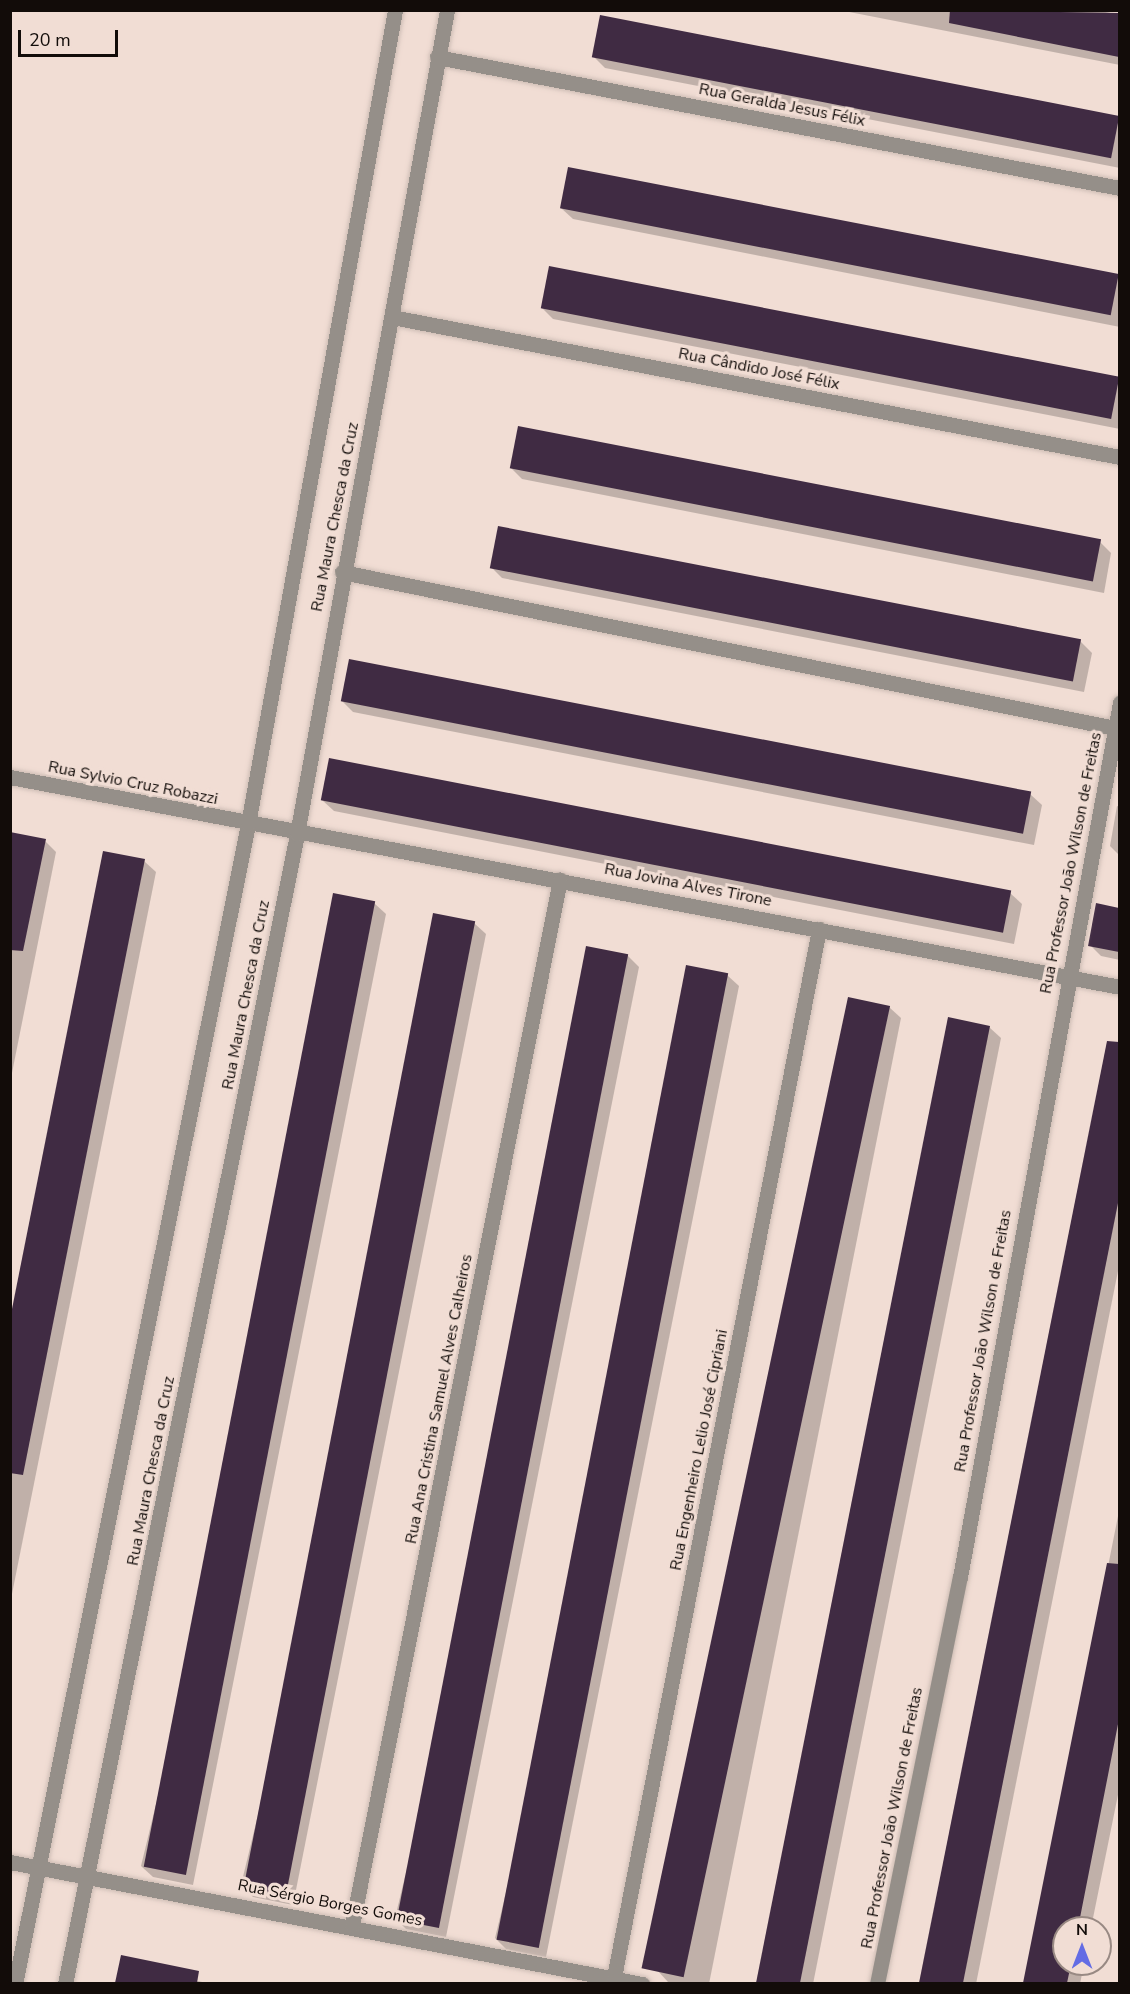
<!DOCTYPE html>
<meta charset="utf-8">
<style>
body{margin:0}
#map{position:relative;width:1130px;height:1994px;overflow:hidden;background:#f1ddd4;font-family:"Nunito Sans",sans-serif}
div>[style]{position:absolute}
.shadow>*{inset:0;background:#0003}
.building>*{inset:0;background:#402b43;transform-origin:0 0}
.roads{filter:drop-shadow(0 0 2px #cdbcb4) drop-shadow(0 0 2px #cdbcb4)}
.minor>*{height:15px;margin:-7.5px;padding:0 7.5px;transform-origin:7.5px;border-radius:7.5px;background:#958f89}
span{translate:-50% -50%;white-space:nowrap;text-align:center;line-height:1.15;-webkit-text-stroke:6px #f1ddd4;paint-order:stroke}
.street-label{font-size:16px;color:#120c09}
.frame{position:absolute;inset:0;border:12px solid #120c09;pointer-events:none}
.north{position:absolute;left:1052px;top:1916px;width:60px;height:60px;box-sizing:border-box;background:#f1ddd4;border:2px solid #988983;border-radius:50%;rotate:0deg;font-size:16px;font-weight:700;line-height:24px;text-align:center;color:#120c09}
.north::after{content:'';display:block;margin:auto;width:21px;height:27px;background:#636ce4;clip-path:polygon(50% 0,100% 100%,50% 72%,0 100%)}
.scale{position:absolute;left:18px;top:30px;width:100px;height:27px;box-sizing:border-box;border:3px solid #120c09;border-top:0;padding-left:8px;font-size:18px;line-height:21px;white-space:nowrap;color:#120c09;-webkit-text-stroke:4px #f1ddd4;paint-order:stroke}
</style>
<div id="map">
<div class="shadow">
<div style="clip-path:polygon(839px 10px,1096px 10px,1120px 15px,1120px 65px)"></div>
<div style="clip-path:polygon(601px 17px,1120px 118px,1120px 168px,605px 68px,593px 56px)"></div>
<div style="clip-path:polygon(569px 169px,1120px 276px,1120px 327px,573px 219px,561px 208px)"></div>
<div style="clip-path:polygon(550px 268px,1120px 379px,1120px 429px,553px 319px,542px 308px)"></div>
<div style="clip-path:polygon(511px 468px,1100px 542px,1111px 553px,1104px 593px,522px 479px)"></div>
<div style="clip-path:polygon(491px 567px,1080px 641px,1092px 653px,1084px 692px,502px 578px)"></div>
<div style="clip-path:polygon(342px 701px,1030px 794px,1042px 805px,1034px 845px,353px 712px)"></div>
<div style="clip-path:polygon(322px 800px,1010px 893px,1022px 904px,1014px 944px,334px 811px)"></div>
<div style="clip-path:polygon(1117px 806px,1120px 807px,1120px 856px,1110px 846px)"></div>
<div style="clip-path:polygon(10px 834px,45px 841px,56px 852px,10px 1083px)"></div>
<div style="clip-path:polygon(144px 861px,156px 872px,10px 1604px,10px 1325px)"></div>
<div style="clip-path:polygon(374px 903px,386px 914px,193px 1885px,153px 1877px,141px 1866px)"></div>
<div style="clip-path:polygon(1098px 905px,1120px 910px,1120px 960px,1101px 956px,1090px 945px)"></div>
<div style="clip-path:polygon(474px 923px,486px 934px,293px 1905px,253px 1897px,241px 1885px)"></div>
<div style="clip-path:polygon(627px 955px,639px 967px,446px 1937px,406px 1929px,395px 1918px)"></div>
<div style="clip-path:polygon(727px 975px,739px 986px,546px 1957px,506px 1949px,495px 1938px)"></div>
<div style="clip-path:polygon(889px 1007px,901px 1018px,709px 1984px,668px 1982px,657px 1970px)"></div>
<div style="clip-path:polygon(949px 1019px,989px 1027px,1001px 1038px,813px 1984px,758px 1984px)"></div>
<div style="clip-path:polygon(1106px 1051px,1120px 1053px,1120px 1261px,976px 1984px,921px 1984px)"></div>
<div style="clip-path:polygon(1120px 1506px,1120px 1785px,1091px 1928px,1064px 1928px,1064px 1964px,1084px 1964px,1080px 1984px,1025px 1984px)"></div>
<div style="clip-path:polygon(122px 1957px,173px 1976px,212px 1984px,117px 1984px)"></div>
</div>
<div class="building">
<div style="clip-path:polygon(950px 10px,1119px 13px,1119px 57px,949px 23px)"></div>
<div style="left:600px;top:15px;width:529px;height:43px;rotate:11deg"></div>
<div style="left:568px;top:167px;width:561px;height:42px;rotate:11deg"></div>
<div style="left:549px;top:266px;width:581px;height:43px;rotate:11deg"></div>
<div style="left:518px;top:426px;width:594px;height:43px;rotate:11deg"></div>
<div style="left:498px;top:526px;width:594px;height:43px;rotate:11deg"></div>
<div style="left:349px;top:659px;width:695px;height:43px;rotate:11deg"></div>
<div style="left:329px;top:758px;width:695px;height:43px;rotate:11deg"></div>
<div style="clip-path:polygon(10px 832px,46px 839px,23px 951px,10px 950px)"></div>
<div style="clip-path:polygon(103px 851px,145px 859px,23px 1475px,10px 1473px,10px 1319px)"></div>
<div style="left:333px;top:893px;width:43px;height:992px;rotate:11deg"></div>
<div style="clip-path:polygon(1096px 903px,1119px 908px,1119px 952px,1088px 946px)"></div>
<div style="left:433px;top:913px;width:43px;height:992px;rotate:11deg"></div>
<div style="left:586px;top:946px;width:43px;height:992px;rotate:11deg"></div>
<div style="left:686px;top:965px;width:43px;height:993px;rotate:11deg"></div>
<div style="left:848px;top:997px;width:43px;height:993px;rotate:12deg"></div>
<div style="clip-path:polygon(948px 1017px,990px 1026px,912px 1419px,800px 1983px,756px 1983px)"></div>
<div style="clip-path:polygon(1107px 1041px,1119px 1042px,1119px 1198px,963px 1983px,919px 1983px)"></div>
<div style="clip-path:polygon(1107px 1563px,1119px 1564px,1119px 1719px,1078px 1928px,1064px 1928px,1064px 1964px,1071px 1964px,1067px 1983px,1023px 1983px)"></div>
<div style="clip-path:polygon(121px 1955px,199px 1971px,197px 1983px,115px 1983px)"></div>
</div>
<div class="roads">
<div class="minor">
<div style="left:437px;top:57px;width:695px;rotate:10.86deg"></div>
<div style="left:392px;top:317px;width:741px;rotate:10.89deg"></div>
<div style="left:342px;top:572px;width:794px;rotate:11.41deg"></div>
<div style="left:10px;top:777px;width:1130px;rotate:10.71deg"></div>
<div style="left:10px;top:1862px;width:644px;rotate:10.93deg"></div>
<div style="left:352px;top:1925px;width:1066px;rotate:-78.75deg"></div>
<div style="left:614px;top:1977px;width:1068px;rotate:-78.93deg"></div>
<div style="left:15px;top:1984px;width:1183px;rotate:-78.64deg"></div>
<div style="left:248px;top:824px;width:827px;rotate:-79.76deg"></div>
<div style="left:65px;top:1984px;width:1173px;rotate:-78.59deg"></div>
<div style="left:297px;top:834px;width:838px;rotate:-79.68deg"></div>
<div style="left:877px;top:1984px;width:415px;rotate:-78.5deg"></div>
<div style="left:960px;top:1577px;width:889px;rotate:-79.63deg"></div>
</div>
</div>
<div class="street-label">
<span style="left:782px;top:105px;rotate:11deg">Rua Geralda Jesus Félix</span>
<span style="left:759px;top:369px;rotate:11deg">Rua Cândido José Félix</span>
<span style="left:335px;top:517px;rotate:-79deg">Rua Maura Chesca da Cruz</span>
<span style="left:133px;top:783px;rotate:11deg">Rua Sylvio Cruz Robazzi</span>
<span style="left:1071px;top:863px;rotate:-79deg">Rua Professor João Wilson de Freitas</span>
<span style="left:688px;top:885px;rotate:11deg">Rua Jovina Alves Tirone</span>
<span style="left:246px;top:995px;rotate:-79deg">Rua Maura Chesca da Cruz</span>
<span style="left:983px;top:1341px;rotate:-80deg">Rua Professor João Wilson de Freitas</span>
<span style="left:439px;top:1399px;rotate:-79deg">Rua Ana Cristina Samuel Alves Calheiros</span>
<span style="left:699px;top:1450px;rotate:-79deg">Rua Engenheiro Lelio José Cipriani</span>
<span style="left:151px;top:1471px;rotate:-79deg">Rua Maura Chesca da Cruz</span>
<span style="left:892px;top:1818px;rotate:-79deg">Rua Professor João Wilson de Freitas</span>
<span style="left:330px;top:1903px;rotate:11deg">Rua Sérgio Borges Gomes</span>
</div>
<div class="frame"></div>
<div class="north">N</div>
<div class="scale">20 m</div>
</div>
